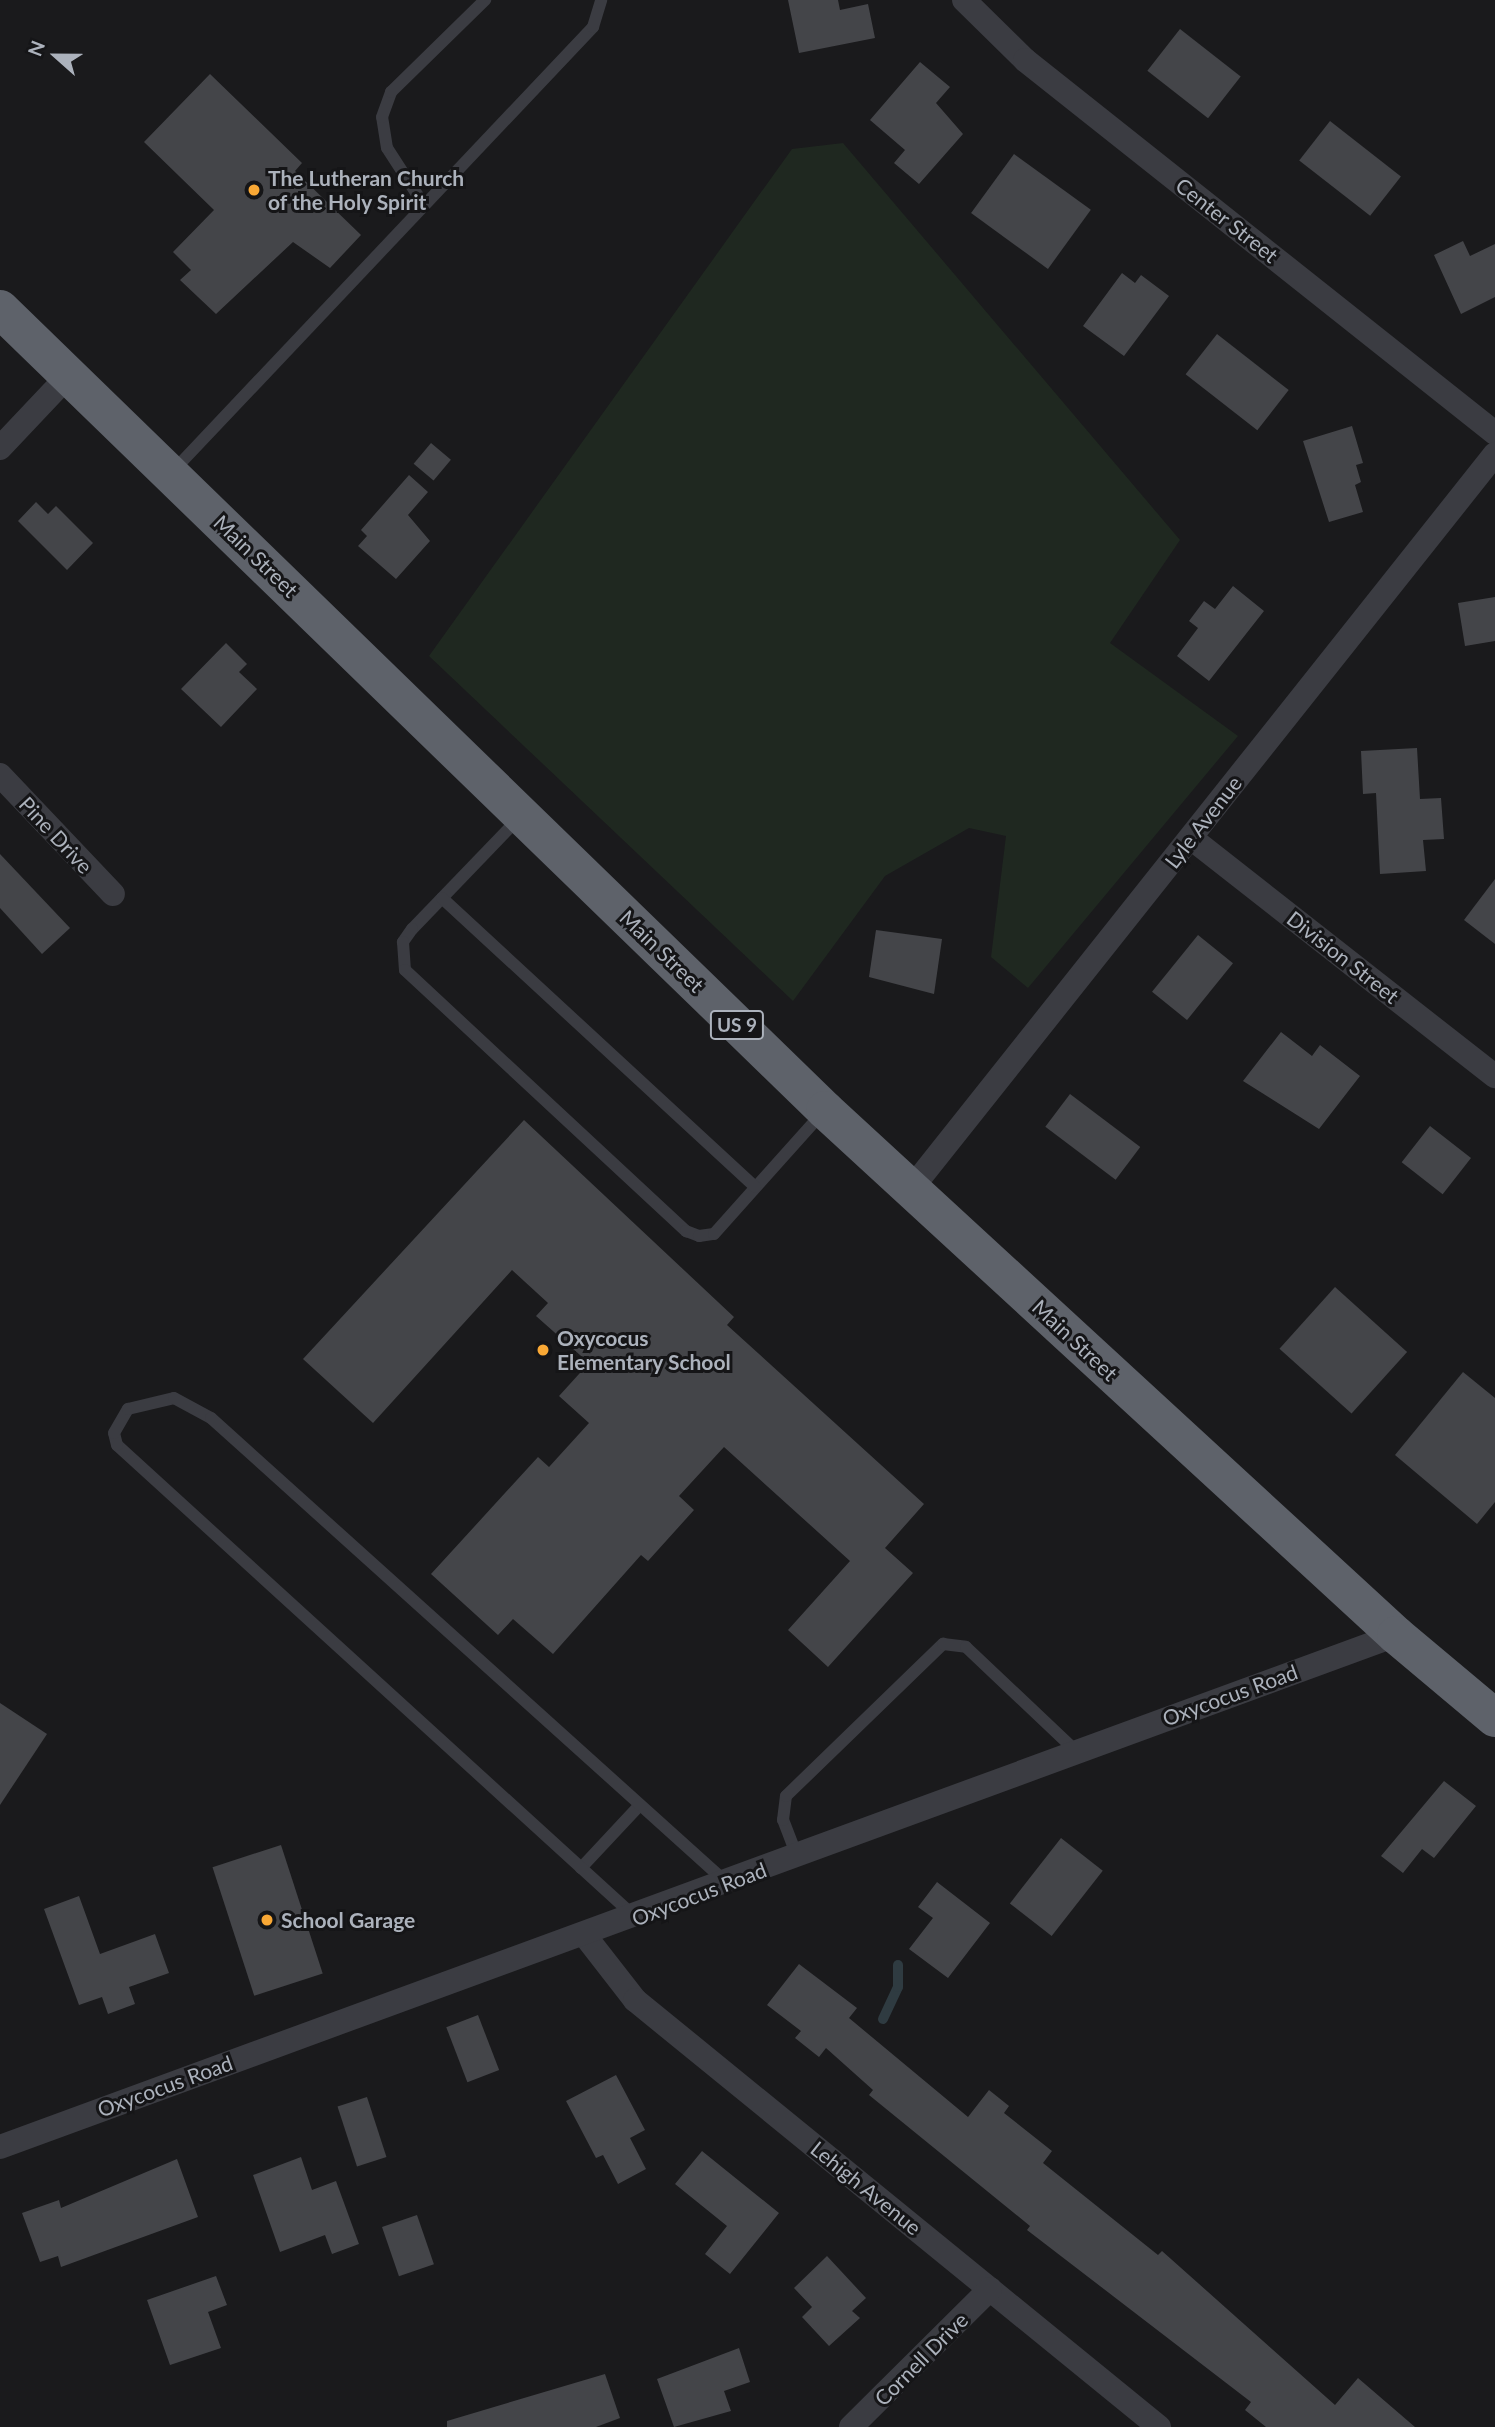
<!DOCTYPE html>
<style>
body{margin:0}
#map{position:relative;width:1495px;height:2427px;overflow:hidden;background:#1a1a1c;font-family:Lato,sans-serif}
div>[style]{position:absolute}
.green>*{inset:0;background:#1f2820}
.stream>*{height:10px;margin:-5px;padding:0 5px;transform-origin:5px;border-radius:5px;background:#2f3b41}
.building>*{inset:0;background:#444549;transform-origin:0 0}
.service>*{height:12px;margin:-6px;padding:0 6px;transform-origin:6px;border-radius:6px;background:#3b3c42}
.minor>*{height:24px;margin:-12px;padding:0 12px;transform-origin:12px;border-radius:12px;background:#3b3c42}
.trunk>*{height:38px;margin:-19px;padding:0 19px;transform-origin:19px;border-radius:19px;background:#5e626a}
.dots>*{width:19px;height:19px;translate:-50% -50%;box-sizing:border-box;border:4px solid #151517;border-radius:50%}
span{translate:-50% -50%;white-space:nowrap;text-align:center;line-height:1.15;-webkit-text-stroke:6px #151517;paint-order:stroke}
.shield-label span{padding:2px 5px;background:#151517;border:2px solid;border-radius:5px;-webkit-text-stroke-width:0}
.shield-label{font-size:19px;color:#acb2bc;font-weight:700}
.poi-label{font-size:21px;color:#acb2bc;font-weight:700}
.left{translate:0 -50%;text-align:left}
.street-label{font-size:21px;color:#acb2bc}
.north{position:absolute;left:21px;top:21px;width:70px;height:70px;-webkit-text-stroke:5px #151517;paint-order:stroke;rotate:291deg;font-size:19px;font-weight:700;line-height:28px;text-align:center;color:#acb2bc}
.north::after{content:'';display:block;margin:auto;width:24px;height:32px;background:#acb2bc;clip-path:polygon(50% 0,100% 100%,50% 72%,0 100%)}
</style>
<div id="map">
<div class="green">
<div style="clip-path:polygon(843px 143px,1180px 540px,1110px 643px,1238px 736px,1028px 988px,991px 957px,1006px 836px,969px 828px,885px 876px,793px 1001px,429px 656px,792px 149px)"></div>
</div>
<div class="stream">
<div style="left:883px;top:2019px;width:35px;rotate:-65deg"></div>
<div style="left:898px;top:1987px;width:22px;rotate:-90deg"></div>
</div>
<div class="building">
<div style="clip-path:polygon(788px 0,838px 0,840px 10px,868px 4px,875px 38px,799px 53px)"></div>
<div style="left:1180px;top:29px;width:77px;height:53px;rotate:38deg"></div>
<div style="clip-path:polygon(920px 62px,950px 87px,936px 103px,963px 134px,919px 184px,894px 163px,905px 150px,870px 120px)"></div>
<div style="clip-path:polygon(210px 74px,302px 163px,295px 171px,361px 235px,330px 268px,293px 242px,216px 314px,180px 280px,191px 270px,173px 252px,214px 210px,144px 142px)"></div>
<div style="left:1330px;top:121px;width:90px;height:50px;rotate:38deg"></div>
<div style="left:1014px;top:154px;width:95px;height:73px;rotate:36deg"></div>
<div style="clip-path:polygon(1463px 241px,1470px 256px,1495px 244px,1495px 297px,1461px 314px,1434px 255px)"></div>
<div style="clip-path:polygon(1122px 273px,1135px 283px,1141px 275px,1169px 296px,1124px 356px,1083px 326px)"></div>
<div style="left:1217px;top:334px;width:91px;height:51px;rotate:38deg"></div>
<div style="clip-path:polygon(1352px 426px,1363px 463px,1356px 465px,1361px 482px,1355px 485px,1363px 512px,1329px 522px,1303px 441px)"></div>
<div style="left:431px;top:443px;width:26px;height:27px;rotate:40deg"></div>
<div style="clip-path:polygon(409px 475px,428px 492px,408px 515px,430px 541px,396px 579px,358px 546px,367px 536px,361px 530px)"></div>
<div style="clip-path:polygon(36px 502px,48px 514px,56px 506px,93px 543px,67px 570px,18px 521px)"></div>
<div style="clip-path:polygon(1233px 586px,1264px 611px,1209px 681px,1177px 656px,1198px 628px,1189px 621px,1204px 601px,1215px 609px)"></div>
<div style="clip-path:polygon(1495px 597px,1495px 641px,1465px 646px,1458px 603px)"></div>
<div style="clip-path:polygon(226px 643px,247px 664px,239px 672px,257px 689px,221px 727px,181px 689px)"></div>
<div style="clip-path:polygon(1417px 748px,1420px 799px,1441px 798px,1444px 839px,1423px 840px,1426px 871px,1380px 874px,1376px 793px,1363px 794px,1361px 751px)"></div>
<div style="clip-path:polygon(0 854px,70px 928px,42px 954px,0 908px)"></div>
<div style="clip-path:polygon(1495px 879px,1495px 944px,1464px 920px)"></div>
<div style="clip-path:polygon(876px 930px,942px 939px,934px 994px,869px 977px)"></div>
<div style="left:1198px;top:935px;width:45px;height:73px;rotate:39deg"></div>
<div style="clip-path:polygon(1281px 1032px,1312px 1056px,1320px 1045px,1360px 1076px,1319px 1129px,1243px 1081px)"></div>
<div style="left:1070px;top:1094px;width:88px;height:41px;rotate:37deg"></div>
<div style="clip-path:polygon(524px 1120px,734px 1317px,727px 1325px,924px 1504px,885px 1548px,913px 1573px,828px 1667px,788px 1630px,850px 1561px,724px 1447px,679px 1496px,694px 1510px,648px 1561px,641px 1555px,553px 1654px,513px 1619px,498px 1635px,431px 1574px,538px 1457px,549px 1467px,589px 1423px,559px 1396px,589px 1363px,536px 1316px,548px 1303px,512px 1270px,373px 1423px,303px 1359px)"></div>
<div style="left:1430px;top:1126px;width:52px;height:46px;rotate:38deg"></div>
<div style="left:1335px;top:1287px;width:97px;height:83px;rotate:42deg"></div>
<div style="clip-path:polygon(1463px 1372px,1495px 1398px,1495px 1502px,1477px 1524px,1395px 1455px)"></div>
<div style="clip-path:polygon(0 1703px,47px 1734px,0 1805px)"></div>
<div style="clip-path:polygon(1444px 1781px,1476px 1806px,1434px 1858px,1422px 1849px,1403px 1873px,1381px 1856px)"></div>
<div style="left:1061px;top:1838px;width:53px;height:83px;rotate:38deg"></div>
<div style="left:281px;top:1845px;width:135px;height:72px;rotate:72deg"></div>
<div style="clip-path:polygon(937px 1882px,990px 1923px,948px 1978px,909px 1949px,933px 1918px,918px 1907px)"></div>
<div style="clip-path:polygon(79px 1896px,100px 1954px,155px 1934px,169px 1973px,129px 1987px,135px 2004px,108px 2014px,102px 1997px,79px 2005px,44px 1909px)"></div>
<div style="clip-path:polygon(799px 1964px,857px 2008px,849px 2018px,968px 2117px,989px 2090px,1009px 2106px,1004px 2113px,1052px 2151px,1043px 2163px,1158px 2255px,1162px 2251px,1335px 2405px,1358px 2378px,1415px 2427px,1266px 2427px,1245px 2410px,1251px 2402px,1027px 2230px,1030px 2226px,869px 2095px,873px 2090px,826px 2048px,819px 2057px,795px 2038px,801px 2031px,767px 2005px)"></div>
<div style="left:478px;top:2015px;width:59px;height:34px;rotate:69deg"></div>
<div style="clip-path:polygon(616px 2075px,645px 2130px,630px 2138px,646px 2169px,618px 2184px,603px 2155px,596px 2158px,566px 2101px)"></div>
<div style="left:367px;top:2097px;width:63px;height:31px;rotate:72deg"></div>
<div style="clip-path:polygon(702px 2151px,779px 2213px,730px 2274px,705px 2254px,727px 2226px,675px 2184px)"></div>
<div style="clip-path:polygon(301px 2157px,312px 2190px,336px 2181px,359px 2244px,332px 2254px,325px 2235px,280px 2252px,253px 2175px)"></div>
<div style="clip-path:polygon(177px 2159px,198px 2217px,61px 2267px,58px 2256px,40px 2262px,22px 2213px,59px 2200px,61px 2208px)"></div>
<div style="left:417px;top:2215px;width:52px;height:37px;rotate:71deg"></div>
<div style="clip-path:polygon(827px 2256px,866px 2298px,852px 2311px,860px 2318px,829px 2346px,802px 2317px,812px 2307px,794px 2288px)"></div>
<div style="clip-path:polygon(216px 2276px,227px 2305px,208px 2312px,221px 2348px,170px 2365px,147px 2300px)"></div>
<div style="clip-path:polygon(739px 2348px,750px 2382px,724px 2391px,731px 2411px,674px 2427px,657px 2379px)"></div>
<div style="clip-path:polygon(605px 2374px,620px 2418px,596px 2427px,447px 2427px,447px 2421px)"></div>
</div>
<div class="service">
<div style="left:422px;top:202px;width:64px;rotate:-122.9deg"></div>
<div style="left:387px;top:148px;width:31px;rotate:-99deg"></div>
<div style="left:382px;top:117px;width:27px;rotate:-70deg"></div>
<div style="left:391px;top:92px;width:132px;rotate:-44.4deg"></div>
<div style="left:174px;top:470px;width:610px;rotate:-46.59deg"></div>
<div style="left:593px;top:27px;width:28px;rotate:-73deg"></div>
<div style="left:519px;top:818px;width:154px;rotate:133.9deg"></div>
<div style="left:412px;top:929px;width:16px;rotate:125deg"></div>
<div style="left:403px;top:942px;width:28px;rotate:86deg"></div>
<div style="left:405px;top:970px;width:384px;rotate:42.9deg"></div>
<div style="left:686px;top:1231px;width:14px;rotate:21deg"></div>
<div style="left:699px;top:1236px;width:15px;rotate:-8deg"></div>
<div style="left:714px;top:1234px;width:162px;rotate:-48.2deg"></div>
<div style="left:442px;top:898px;width:426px;rotate:42.7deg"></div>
<div style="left:797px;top:1856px;width:39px;rotate:-111deg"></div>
<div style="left:783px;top:1820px;width:24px;rotate:-83deg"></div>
<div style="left:786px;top:1796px;width:219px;rotate:-44.1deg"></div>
<div style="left:943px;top:1644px;width:23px;rotate:7deg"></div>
<div style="left:966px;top:1647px;width:150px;rotate:43.4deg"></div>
<div style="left:581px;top:1868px;width:86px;rotate:-46.9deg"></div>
<div style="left:634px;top:1916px;width:699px;rotate:-137.67deg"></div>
<div style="left:117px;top:1445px;width:12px;rotate:-104deg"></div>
<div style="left:114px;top:1433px;width:28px;rotate:-60deg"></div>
<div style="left:128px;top:1409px;width:47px;rotate:-13.4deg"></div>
<div style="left:174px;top:1398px;width:42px;rotate:28.4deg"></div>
<div style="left:211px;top:1418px;width:695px;rotate:42.02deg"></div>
</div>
<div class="minor">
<div style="left:964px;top:0;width:86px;rotate:44.5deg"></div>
<div style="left:1025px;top:60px;width:600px;rotate:38.44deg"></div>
<div style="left:0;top:448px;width:100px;rotate:-46.6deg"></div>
<div style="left:0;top:775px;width:164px;rotate:46.5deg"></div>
<div style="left:1191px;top:838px;width:386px;rotate:38.1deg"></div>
<div style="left:911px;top:1189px;width:939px;rotate:-51.53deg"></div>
<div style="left:586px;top:1937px;width:80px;rotate:52.1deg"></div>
<div style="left:635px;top:2000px;width:676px;rotate:39.18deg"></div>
<div style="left:0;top:2147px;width:1487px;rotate:-20.14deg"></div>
<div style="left:851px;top:2427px;width:196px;rotate:-44.8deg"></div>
</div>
<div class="trunk">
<div style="left:0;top:309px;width:1150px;rotate:44.15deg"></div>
<div style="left:825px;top:1110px;width:776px;rotate:42.6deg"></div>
<div style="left:1396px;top:1635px;width:129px;rotate:40deg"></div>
</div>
<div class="dots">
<div style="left:254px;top:190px;background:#f9a835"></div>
<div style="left:543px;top:1350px;background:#f9a835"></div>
<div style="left:267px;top:1920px;background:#f9a835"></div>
</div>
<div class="shield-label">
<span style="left:737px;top:1025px">US 9</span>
</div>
<div class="poi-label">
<span class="left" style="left:268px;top:190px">The Lutheran Church<br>of the Holy Spirit</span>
<span class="left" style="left:557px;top:1350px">Oxycocus<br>Elementary School</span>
<span class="left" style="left:281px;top:1920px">School Garage</span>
</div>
<div class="street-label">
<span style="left:1227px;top:220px;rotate:38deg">Center Street</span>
<span style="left:256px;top:556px;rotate:44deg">Main Street</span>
<span style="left:1203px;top:822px;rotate:-52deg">Lyle Avenue</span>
<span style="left:56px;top:835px;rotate:47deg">Pine Drive</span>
<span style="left:662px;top:951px;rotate:44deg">Main Street</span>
<span style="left:1343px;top:957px;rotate:38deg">Division Street</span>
<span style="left:1075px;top:1340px;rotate:43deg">Main Street</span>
<span style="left:1230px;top:1695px;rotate:-20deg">Oxycocus Road</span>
<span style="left:699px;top:1894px;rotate:-21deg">Oxycocus Road</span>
<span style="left:165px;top:2086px;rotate:-20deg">Oxycocus Road</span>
<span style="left:866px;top:2188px;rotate:39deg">Lehigh Avenue</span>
<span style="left:921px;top:2359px;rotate:-45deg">Cornell Drive</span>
</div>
<div class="north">N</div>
</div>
